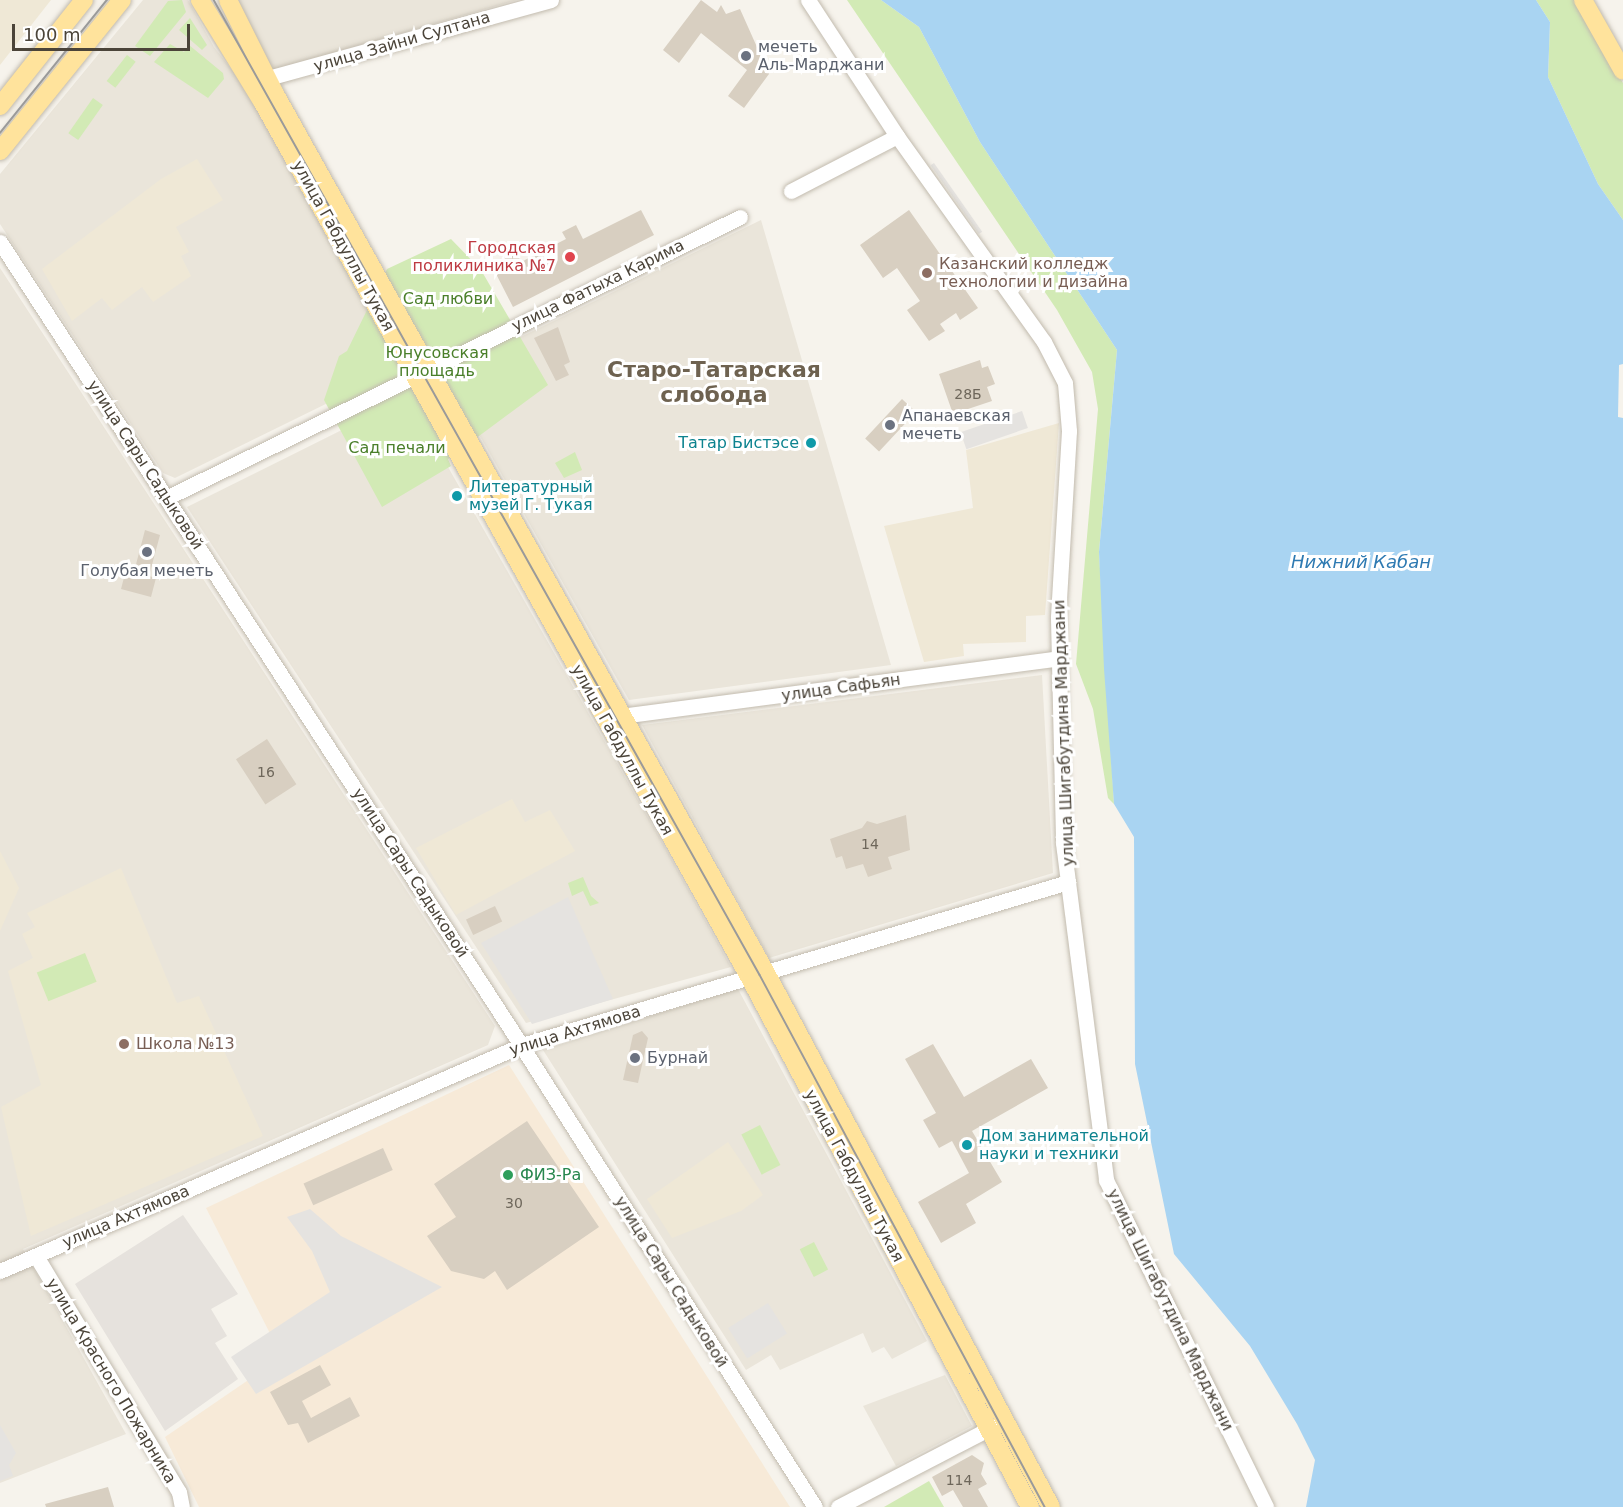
<!DOCTYPE html>
<meta charset="utf-8">
<style>
body{margin:0}
#map{position:relative;width:1623px;height:1507px;overflow:hidden;background:#f6f3ec;font-family:"DejaVu Sans",sans-serif}
div>[style]{position:absolute}
.residential>*{inset:0;background:#eae5da}
.commercial>*{inset:0;background:#f7ead8}
.industrial>*{inset:0;background:#e6e2dd}
.education>*{inset:0;background:#efe8d6}
.green>*{inset:0;background:#d2eab5;transform-origin:0 0}
.parking>*{inset:0;background:#e5e3e0;transform-origin:0 0}
.water>*{inset:0;background:#a9d4f2}
.building>*{inset:0;background:#d8cfc1;transform-origin:0 0}
.roads{filter:drop-shadow(0 0 2px #c2bbae) drop-shadow(0 0 2px #c2bbae)}
.minor>*{height:15px;margin:-7.5px;padding:0 7.5px;transform-origin:7.5px;border-radius:7.5px;background:#fff}
.major>*{height:18px;margin:-9px;padding:0 9px;transform-origin:9px;border-radius:9px;background:#ffe39c}
.tram>*{height:1.5px;margin:-0.75px;padding:0 0.75px;transform-origin:0.75px;border-radius:0.75px;background:#9a9a9a}
.dots>*{width:16px;height:16px;translate:-50% -50%;box-sizing:border-box;border:3px solid #fff;border-radius:50%}
span{translate:-50% -50%;white-space:nowrap;text-align:center;line-height:1.15;-webkit-text-stroke:6px #fff;paint-order:stroke}
.number-label{font-size:14px;color:#6e675b}
.number-label span{-webkit-text-stroke-width:0}
.street-label{font-size:16px;color:#4b4439}
.worship-label{font-size:16px;color:#5b616d}
.left{translate:0 -50%;text-align:left}
.health-label{font-size:16px;color:#be3a42}
.right{translate:-100% -50%;text-align:right}
.education-label{font-size:16px;color:#785e54}
.park-label{font-size:16px;color:#4a7f2a}
.culture-label{font-size:16px;color:#0d838f}
.leisure-label{font-size:16px;color:#27864d}
.water-label{font-size:18px;color:#2e7ab2;font-style:italic}
.district-label{font-size:22px;color:#6e6250;font-weight:700}
.scale{position:absolute;left:12px;top:24px;width:178px;height:27px;box-sizing:border-box;border:3px solid #4b4439;border-top:0;padding-left:8px;font-size:18px;line-height:21px;white-space:nowrap;color:#4b4439;-webkit-text-stroke:4px #fff;paint-order:stroke}
</style>
<div id="map">
<div class="residential">
<div style="clip-path:polygon(143px 0,188px 0,214px 47px,255px 100px,398px 360px,397px 369px,175px 478px,163px 473px,0 224px,0 174px)"></div>
<div style="clip-path:polygon(234px 0,517px 0,273px 70px)"></div>
<div style="clip-path:polygon(761px 220px,891px 665px,629px 700px,445px 374px)"></div>
<div style="clip-path:polygon(0 268px,495px 1026px,488px 1045px,23px 1249px,126px 1434px,0 1483px)"></div>
<div style="clip-path:polygon(408px 397px,662px 842px,731px 967px,526px 1023px,187px 507px)"></div>
<div style="clip-path:polygon(1042px 675px,1053px 873px,769px 958px,642px 725px)"></div>
<div style="clip-path:polygon(738px 989px,927px 1341px,892px 1359px,884px 1347px,872px 1353px,863px 1333px,780px 1370px,771px 1355px,746px 1370px,543px 1050px)"></div>
<div style="clip-path:polygon(945px 1375px,972px 1426px,896px 1466px,863px 1406px)"></div>
</div>
<div class="commercial">
<div style="clip-path:polygon(509px 1065px,790px 1507px,199px 1507px,165px 1437px,282px 1357px,206px 1208px)"></div>
</div>
<div class="industrial">
<div style="clip-path:polygon(183px 1215px,238px 1294px,211px 1309px,227px 1336px,215px 1343px,238px 1379px,165px 1431px,75px 1284px)"></div>
</div>
<div class="education">
<div style="clip-path:polygon(0 0,51px 0,0 65px)"></div>
<div style="clip-path:polygon(197px 159px,223px 200px,176px 227px,189px 252px,181px 256px,191px 276px,153px 302px,142px 287px,112px 310px,102px 298px,72px 321px,42px 269px,161px 179px)"></div>
<div style="clip-path:polygon(1059px 423px,1045px 615px,1026px 616px,1026px 642px,963px 644px,964px 656px,924px 662px,884px 526px,973px 508px,966px 450px)"></div>
<div style="clip-path:polygon(512px 799px,525px 822px,550px 810px,575px 851px,456px 915px,416px 848px)"></div>
<div style="clip-path:polygon(0 851px,19px 888px,0 931px)"></div>
<div style="clip-path:polygon(121px 868px,177px 1003px,199px 996px,263px 1136px,31px 1236px,1px 1107px,41px 1085px,8px 971px,33px 958px,22px 934px,35px 927px,27px 913px)"></div>
<div style="clip-path:polygon(728px 1142px,763px 1195px,741px 1211px,672px 1238px,647px 1199px)"></div>
</div>
<div class="green">
<div style="clip-path:polygon(182px 0,186px 12px,150px 56px,135px 46px,168px 1px)"></div>
<div style="clip-path:polygon(847px 0,881px 0,919px 27px,980px 142px,1117px 350px,1099px 552px,1114px 804px,1108px 798px,1093px 709px,1076px 664px,1098px 409px,1092px 372px,1057px 310px)"></div>
<div style="clip-path:polygon(1536px 0,1574px 0,1623px 83px,1623px 220px,1598px 184px,1548px 77px,1550px 22px)"></div>
<div style="clip-path:polygon(190px 18px,207px 45px,202px 50px,179px 30px)"></div>
<div style="clip-path:polygon(170px 44px,184px 52px,189px 45px,223px 73px,224px 79px,208px 98px,154px 62px)"></div>
<div style="left:127px;top:55px;width:11px;height:33px;rotate:38deg"></div>
<div style="left:93px;top:98px;width:12px;height:43px;rotate:35deg"></div>
<div style="clip-path:polygon(451px 239px,481px 270px,548px 385px,448px 459px,451px 466px,382px 507px,324px 400px,339px 356px,347px 351px,387px 269px)"></div>
<div style="clip-path:polygon(575px 452px,582px 470px,564px 478px,555px 463px)"></div>
<div style="clip-path:polygon(583px 877px,591px 896px,599px 903px,590px 906px,583px 891px,572px 896px,568px 883px)"></div>
<div style="left:85px;top:953px;width:31px;height:52px;rotate:68deg"></div>
<div style="left:760px;top:1125px;width:45px;height:21px;rotate:63deg"></div>
<div style="left:814px;top:1242px;width:31px;height:16px;rotate:63deg"></div>
<div style="clip-path:polygon(929px 1481px,944px 1507px,884px 1507px)"></div>
</div>
<div class="parking">
<div style="left:934px;top:163px;width:84px;height:4px;rotate:55deg"></div>
<div style="left:1022px;top:411px;width:18px;height:65px;rotate:71deg"></div>
<div style="clip-path:polygon(568px 897px,613px 999px,532px 1024px,481px 943px)"></div>
<div style="clip-path:polygon(310px 1209px,341px 1236px,442px 1287px,256px 1394px,231px 1357px,330px 1292px,312px 1251px,287px 1217px)"></div>
<div style="left:768px;top:1303px;width:36px;height:47px;rotate:58deg"></div>
<div style="clip-path:polygon(0 1425px,16px 1453px,9px 1465px,13px 1476px,0 1481px)"></div>
</div>
<div class="water">
<div style="clip-path:polygon(881px 0,1536px 0,1550px 22px,1548px 77px,1598px 184px,1623px 220px,1623px 364px,1619px 365px,1618px 417px,1623px 418px,1623px 1507px,1306px 1507px,1315px 1460px,1297px 1424px,1250px 1346px,1174px 1254px,1135px 1064px,1134px 837px,1114px 804px,1104px 669px,1099px 552px,1117px 350px,980px 142px,919px 27px)"></div>
</div>
<div class="building">
<div style="clip-path:polygon(701px 0,717px 12px,721px 5px,726px 14px,740px 9px,769px 74px,744px 108px,728px 96px,747px 70px,701px 33px,679px 63px,663px 50px)"></div>
<div style="clip-path:polygon(641px 210px,654px 235px,513px 307px,491px 264px,516px 251px,521px 262px,566px 239px,562px 232px,576px 225px,583px 239px)"></div>
<div style="clip-path:polygon(909px 210px,978px 308px,960px 320px,956px 313px,940px 324px,945px 331px,929px 341px,907px 310px,920px 301px,897px 268px,883px 278px,860px 245px)"></div>
<div style="clip-path:polygon(558px 327px,570px 362px,564px 365px,569px 375px,556px 381px,534px 338px)"></div>
<div style="clip-path:polygon(980px 360px,982px 368px,988px 366px,995px 384px,987px 387px,992px 401px,953px 414px,939px 374px)"></div>
<div style="left:902px;top:399px;width:19px;height:54px;rotate:43deg"></div>
<div style="clip-path:polygon(145px 530px,160px 535px,149px 576px,156px 578px,151px 597px,121px 589px,126px 570px,134px 572px)"></div>
<div style="left:267px;top:739px;width:54px;height:37px;rotate:57deg"></div>
<div style="clip-path:polygon(906px 815px,910px 850px,888px 857px,892px 869px,868px 877px,863px 864px,846px 869px,842px 856px,836px 858px,830px 839px,862px 828px,867px 821px,877px 824px)"></div>
<div style="left:495px;top:906px;width:17px;height:32px;rotate:65deg"></div>
<div style="clip-path:polygon(642px 1031px,648px 1038px,638px 1083px,623px 1080px,633px 1035px)"></div>
<div style="clip-path:polygon(933px 1044px,964px 1097px,1031px 1059px,1048px 1088px,972px 1131px,1002px 1182px,966px 1204px,976px 1223px,941px 1243px,918px 1202px,969px 1173px,952px 1141px,939px 1148px,923px 1120px,936px 1113px,905px 1059px)"></div>
<div style="clip-path:polygon(527px 1121px,599px 1227px,507px 1290px,495px 1271px,484px 1279px,451px 1271px,427px 1236px,456px 1217px,434px 1184px)"></div>
<div style="left:383px;top:1148px;width:24px;height:87px;rotate:66deg"></div>
<div style="clip-path:polygon(320px 1365px,331px 1385px,302px 1401px,311px 1418px,350px 1397px,360px 1416px,308px 1443px,298px 1423px,288px 1425px,270px 1392px)"></div>
<div style="clip-path:polygon(972px 1455px,984px 1463px,981px 1474px,987px 1484px,978px 1489px,988px 1507px,963px 1507px,953px 1490px,942px 1496px,932px 1477px)"></div>
<div style="clip-path:polygon(108px 1487px,114px 1507px,46px 1507px,45px 1504px)"></div>
</div>
<div class="roads">
<div class="minor">
<div style="left:808px;top:0;width:163px;rotate:56.8deg"></div>
<div style="left:897px;top:136px;width:253px;rotate:54.5deg"></div>
<div style="left:1044px;top:342px;width:46px;rotate:62.9deg"></div>
<div style="left:1065px;top:383px;width:48px;rotate:85.2deg"></div>
<div style="left:1069px;top:431px;width:187px;rotate:93.4deg"></div>
<div style="left:1058px;top:618px;width:225px;rotate:88.7deg"></div>
<div style="left:1063px;top:843px;width:340px;rotate:82.7deg"></div>
<div style="left:1106px;top:1180px;width:364px;rotate:63.9deg"></div>
<div style="left:257px;top:81px;width:305px;rotate:-15.4deg"></div>
<div style="left:791px;top:191px;width:119px;rotate:-27.4deg"></div>
<div style="left:0;top:242px;width:941px;rotate:57.02deg"></div>
<div style="left:512px;top:1031px;width:564px;rotate:57.52deg"></div>
<div style="left:166px;top:498px;width:639px;rotate:-26.08deg"></div>
<div style="left:613px;top:717px;width:450px;rotate:-7.5deg"></div>
<div style="left:36px;top:1256px;width:276px;rotate:58.8deg"></div>
<div style="left:179px;top:1492px;width:15px;rotate:79deg"></div>
<div style="left:0;top:1271px;width:569px;rotate:-23.41deg"></div>
<div style="left:522px;top:1045px;width:570px;rotate:-16.62deg"></div>
<div style="left:838px;top:1507px;width:180px;rotate:-27.4deg"></div>
</div>
<div class="major">
<div style="left:200px;top:0;width:119px;rotate:58.5deg"></div>
<div style="left:262px;top:101px;width:1004px;rotate:60.91deg"></div>
<div style="left:750px;top:978px;width:599px;rotate:62.11deg"></div>
<div style="left:228px;top:0;width:105px;rotate:63.4deg"></div>
<div style="left:275px;top:94px;width:1007px;rotate:60.81deg"></div>
<div style="left:766px;top:973px;width:605px;rotate:61.91deg"></div>
<div style="left:1583px;top:0;width:81px;rotate:60.6deg"></div>
<div style="left:0;top:106px;width:135px;rotate:-51.6deg"></div>
<div style="left:0;top:151px;width:194px;rotate:-51.1deg"></div>
</div>
</div>
<div class="tram">
<div style="left:214px;top:0;width:1117px;rotate:60.75deg"></div>
<div style="left:760px;top:975px;width:604px;rotate:61.82deg"></div>
<div style="left:0;top:133px;width:171px;rotate:-51.2deg"></div>
</div>
<div class="dots">
<div style="left:746px;top:56px;background:#6b7280"></div>
<div style="left:570px;top:257px;background:#e0444e"></div>
<div style="left:927px;top:273px;background:#8d6e63"></div>
<div style="left:890px;top:425px;background:#6b7280"></div>
<div style="left:811px;top:443px;background:#0f9aa8"></div>
<div style="left:457px;top:496px;background:#0f9aa8"></div>
<div style="left:147px;top:552px;background:#6b7280"></div>
<div style="left:124px;top:1044px;background:#8d6e63"></div>
<div style="left:635px;top:1058px;background:#6b7280"></div>
<div style="left:967px;top:1145px;background:#0f9aa8"></div>
<div style="left:508px;top:1175px;background:#2e9e5b"></div>
</div>
<div class="number-label">
<span style="left:968px;top:394px">28Б</span>
<span style="left:266px;top:772px">16</span>
<span style="left:870px;top:844px">14</span>
<span style="left:514px;top:1203px">30</span>
<span style="left:959px;top:1480px">114</span>
</div>
<div class="street-label">
<span style="left:402px;top:42px;rotate:-16deg">улица Зайни Султана</span>
<span style="left:343px;top:246px;rotate:61deg">улица Габдуллы Тукая</span>
<span style="left:598px;top:286px;rotate:-26deg">улица Фатыха Карима</span>
<span style="left:145px;top:465px;rotate:57deg">улица Сары Садыковой</span>
<span style="left:841px;top:688px;rotate:-8deg">улица Сафьян</span>
<span style="left:1064px;top:733px;rotate:-92deg">улица Шигабутдина Марджани</span>
<span style="left:622px;top:750px;rotate:61deg">улица Габдуллы Тукая</span>
<span style="left:410px;top:873px;rotate:57deg">улица Сары Садыковой</span>
<span style="left:575px;top:1031px;rotate:-17deg">улица Ахтямова</span>
<span style="left:854px;top:1176px;rotate:62deg">улица Габдуллы Тукая</span>
<span style="left:126px;top:1217px;rotate:-23deg">улица Ахтямова</span>
<span style="left:671px;top:1282px;rotate:58deg">улица Сары Садыковой</span>
<span style="left:1170px;top:1310px;rotate:64deg">улица Шигабутдина Марджани</span>
<span style="left:111px;top:1381px;rotate:59deg">улица Красного Пожарника</span>
</div>
<div class="worship-label">
<span class="left" style="left:758px;top:56px">мечеть<br>Аль-Марджани</span>
<span class="left" style="left:902px;top:425px">Апанаевская<br>мечеть</span>
<span style="left:147px;top:571px">Голубая мечеть</span>
<span class="left" style="left:647px;top:1058px">Бурнай</span>
</div>
<div class="health-label">
<span class="right" style="left:556px;top:257px">Городская<br>поликлиника №7</span>
</div>
<div class="education-label">
<span class="left" style="left:939px;top:273px">Казанский колледж<br>технологии и дизайна</span>
<span class="left" style="left:136px;top:1044px">Школа №13</span>
</div>
<div class="park-label">
<span style="left:448px;top:299px">Сад любви</span>
<span style="left:437px;top:362px">Юнусовская<br>площадь</span>
<span style="left:397px;top:448px">Сад печали</span>
</div>
<div class="culture-label">
<span class="right" style="left:799px;top:443px">Татар Бистэсе</span>
<span class="left" style="left:469px;top:496px">Литературный<br>музей Г. Тукая</span>
<span class="left" style="left:979px;top:1145px">Дом занимательной<br>науки и техники</span>
</div>
<div class="leisure-label">
<span class="left" style="left:520px;top:1175px">ФИЗ-Ра</span>
</div>
<div class="water-label">
<span style="left:1361px;top:562px">Нижний Кабан</span>
</div>
<div class="district-label">
<span style="left:714px;top:382px">Старо-Татарская<br>слобода</span>
</div>
<div class="scale">100 m</div>
</div>
